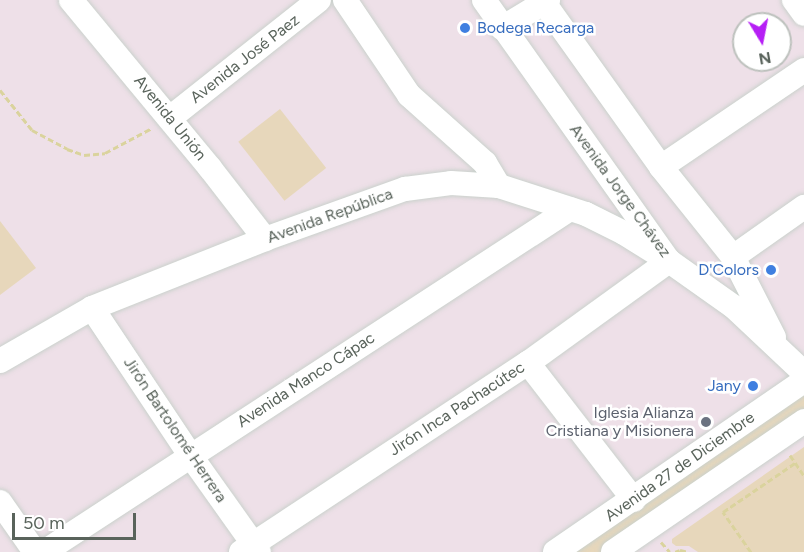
<!DOCTYPE html>
<meta charset="utf-8">
<style>
body{margin:0}
#map{position:relative;width:804px;height:552px;overflow:hidden;background:#eee0e8;font-family:Figtree,sans-serif}
div>[style]{position:absolute}
.green>*{inset:0;background:#e7d7bb;transform-origin:0 0}
.path>*{height:3px;margin-top:-1.5px;transform-origin:0;background:repeating-linear-gradient(90deg,#dad39d 0 6px,transparent 0 9px)}
.roads{filter:drop-shadow(0 0 2px #cad1cc) drop-shadow(0 0 2px #cad1cc)}
.minor>*{height:24px;margin:-12px;padding:0 12px;transform-origin:12px;border-radius:12px;background:#fff}
.dots>*{width:16px;height:16px;translate:-50% -50%;box-sizing:border-box;border:3px solid #fff;border-radius:50%}
span{translate:-50% -50%;white-space:nowrap;text-align:center;line-height:1.15;-webkit-text-stroke:5px #fff;paint-order:stroke}
.shop-label{font-size:16px;color:#366cbe}
.left{translate:0 -50%;text-align:left}
.right{translate:-100% -50%;text-align:right}
.street-label{font-size:16px;color:#59635b}
.worship-label{font-size:16px;color:#5b616d}
.north{position:absolute;left:732px;top:12px;width:60px;height:60px;box-sizing:border-box;background:#fff;border:2px solid #bdc1bd;border-radius:50%;rotate:170deg;font-size:16px;font-weight:700;line-height:24px;text-align:center;color:#59635b}
.north::after{content:'';display:block;margin:auto;width:21px;height:27px;background:#b61ff5;clip-path:polygon(50% 0,100% 100%,50% 72%,0 100%)}
.scale{position:absolute;left:12px;top:513px;width:124px;height:27px;box-sizing:border-box;border:3px solid #59635b;border-top:0;padding-left:8px;font-size:18px;line-height:21px;white-space:nowrap;color:#59635b;-webkit-text-stroke:4px #fff;paint-order:stroke}
</style>
<div id="map">
<div class="green">
<div style="left:280px;top:109px;width:75px;height:53px;rotate:52deg"></div>
<div style="clip-path:polygon(0 221px,36px 268px,0 295px)"></div>
<div style="clip-path:polygon(804px 388px,804px 415px,605px 552px,563px 552px)"></div>
<div style="clip-path:polygon(804px 447px,804px 552px,698px 552px,689px 546px,676px 546px,672px 543px,672px 539px)"></div>
</div>
<div class="path">
<div style="left:0;top:90px;width:51px;rotate:51.3deg"></div>
<div style="left:32px;top:130px;width:40px;rotate:28deg"></div>
<div style="left:67px;top:149px;width:18px;rotate:19deg"></div>
<div style="left:84px;top:155px;width:21px;rotate:-5deg"></div>
<div style="left:105px;top:153px;width:53px;rotate:-28deg"></div>
<div style="left:790px;top:455px;width:25px;rotate:56deg"></div>
<div style="left:661px;top:542px;width:13px;rotate:48deg"></div>
<div style="left:675px;top:552px;width:5px;rotate:-22deg"></div>
<div style="left:680px;top:550px;width:9px;rotate:13deg"></div>
<div style="left:751px;top:552px;width:49px;rotate:-125deg"></div>
<div style="left:723px;top:512px;width:87px;rotate:-34.2deg"></div>
</div>
<div class="roads">
<div class="minor">
<div style="left:71px;top:0;width:218px;rotate:50.4deg"></div>
<div style="left:210px;top:168px;width:90px;rotate:52.2deg"></div>
<div style="left:345px;top:0;width:115px;rotate:56deg"></div>
<div style="left:409px;top:95px;width:102px;rotate:41.8deg"></div>
<div style="left:485px;top:163px;width:27px;rotate:59deg"></div>
<div style="left:484px;top:0;width:320px;rotate:54.7deg"></div>
<div style="left:669px;top:261px;width:80px;rotate:35.3deg"></div>
<div style="left:734px;top:307px;width:96px;rotate:43.3deg"></div>
<div style="left:542px;top:0;width:205px;rotate:54.5deg"></div>
<div style="left:661px;top:167px;width:115px;rotate:51.3deg"></div>
<div style="left:733px;top:257px;width:90px;rotate:62.9deg"></div>
<div style="left:794px;top:0;width:17px;rotate:54deg"></div>
<div style="left:502px;top:28px;width:54px;rotate:-31.3deg"></div>
<div style="left:170px;top:118px;width:190px;rotate:-38.4deg"></div>
<div style="left:661px;top:167px;width:173px;rotate:-34.1deg"></div>
<div style="left:733px;top:257px;width:87px;rotate:-35.2deg"></div>
<div style="left:92px;top:308px;width:177px;rotate:56.3deg"></div>
<div style="left:190px;top:455px;width:119px;rotate:54.6deg"></div>
<div style="left:0;top:361px;width:106px;rotate:-29.9deg"></div>
<div style="left:92px;top:308px;width:186px;rotate:-21.7deg"></div>
<div style="left:265px;top:239px;width:149px;rotate:-19.7deg"></div>
<div style="left:405px;top:189px;width:46px;rotate:-7.4deg"></div>
<div style="left:451px;top:183px;width:48px;rotate:3.6deg"></div>
<div style="left:499px;top:186px;width:91px;rotate:17.8deg"></div>
<div style="left:586px;top:214px;width:42px;rotate:26.6deg"></div>
<div style="left:624px;top:233px;width:53px;rotate:31.9deg"></div>
<div style="left:528px;top:363px;width:173px;rotate:52.3deg"></div>
<div style="left:0;top:502px;width:61px;rotate:55deg"></div>
<div style="left:44px;top:552px;width:628px;rotate:-33.11deg"></div>
<div style="left:241px;top:552px;width:344px;rotate:-33.4deg"></div>
<div style="left:528px;top:363px;width:174px;rotate:-35.9deg"></div>
<div style="left:555px;top:552px;width:302px;rotate:-34.5deg"></div>
<div style="left:613px;top:552px;width:232px;rotate:-34.4deg"></div>
</div>
</div>
<div class="dots">
<div style="left:465px;top:28px;background:#3f7fe0"></div>
<div style="left:771px;top:270px;background:#3f7fe0"></div>
<div style="left:753px;top:386px;background:#3f7fe0"></div>
<div style="left:706px;top:422px;background:#6b7280"></div>
</div>
<div class="shop-label">
<span class="left" style="left:477px;top:28px">Bodega Recarga</span>
<span class="right" style="left:759px;top:270px">D'Colors</span>
<span class="right" style="left:741px;top:386px">Jany</span>
</div>
<div class="street-label">
<span style="left:245px;top:59px;rotate:-38deg">Avenida José Paez</span>
<span style="left:170px;top:118px;rotate:51deg">Avenida Unión</span>
<span style="left:620px;top:191px;rotate:54deg">Avenida Jorge Chávez</span>
<span style="left:330px;top:216px;rotate:-20deg">Avenida República</span>
<span style="left:306px;top:380px;rotate:-33deg">Avenida Manco Cápac</span>
<span style="left:457px;top:409px;rotate:-33deg">Jirón Inca Pachacútec</span>
<span style="left:175px;top:430px;rotate:56deg">Jirón Bartolomé Herrera</span>
<span style="left:680px;top:467px;rotate:-35deg">Avenida 27 de Diciembre</span>
</div>
<div class="worship-label">
<span class="right" style="left:694px;top:422px">Iglesia Alianza<br>Cristiana y Misionera</span>
</div>
<div class="north">N</div>
<div class="scale">50 m</div>
</div>
